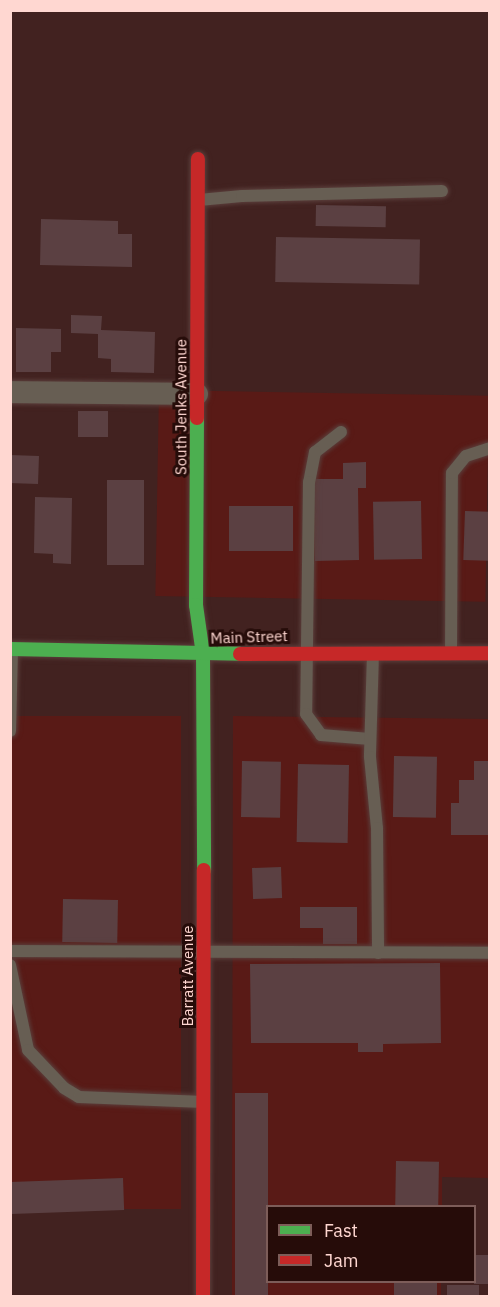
<!DOCTYPE html>
<style>
body{margin:0}
#map{position:relative;width:500px;height:1307px;overflow:hidden;background:#422220;font-family:"IBM Plex Sans",sans-serif}
div>[style]{position:absolute}
.built>*{inset:0;background:#591a16;transform-origin:0 0}
.building>*{inset:0;background:#5b4042;transform-origin:0 0}
.roads{filter:drop-shadow(0 0 2px #5a3e3b) drop-shadow(0 0 2px #5a3e3b)}
.lane>*{height:12px;margin:-6px;padding:0 6px;transform-origin:6px;border-radius:6px;background:#675e53}
.street>*{height:22px;margin:-11px;padding:0 11px;transform-origin:11px;border-radius:11px;background:#675e53}
.fast>*{height:14px;margin:-7px;padding:0 7px;transform-origin:7px;border-radius:7px;background:#4caf50}
.jam>*{height:14px;margin:-7px;padding:0 7px;transform-origin:7px;border-radius:7px;background:#c62828}
span{translate:-50% -50%;white-space:nowrap;text-align:center;line-height:1.15;-webkit-text-stroke:6px #260c09;paint-order:stroke}
.street-label{font-size:15px;color:#ffd7d1}
.frame{position:absolute;inset:0;border:12px solid #ffd7d1;pointer-events:none}
.legend{position:absolute;left:266px;top:1205px;width:210px;height:78px;box-sizing:border-box;background:#260c09;border:2px solid #7d5d59;margin:0;padding:8px 10px;list-style:none;font-size:18px;color:#ffd7d1}
.legend li{display:flex;align-items:center;gap:12px;height:30px}
.legend b{width:30px;border:2px solid #7d5d59}
</style>
<div id="map">
<div class="built">
<div style="left:159px;top:390px;width:330px;height:206px;rotate:1deg"></div>
<div style="left:11px;top:716px;width:170px;height:493px"></div>
<div style="clip-path:polygon(233px 716px,489px 719px,489px 1178px,442px 1177px,442px 1206px,268px 1206px,268px 1282px,441px 1282px,441px 1296px,232px 1296px)"></div>
</div>
<div class="building">
<div style="left:316px;top:205px;width:70px;height:21px;rotate:1deg"></div>
<div style="clip-path:polygon(41px 219px,118px 221px,118px 234px,132px 234px,132px 267px,40px 265px)"></div>
<div style="left:276px;top:237px;width:144px;height:45px;rotate:1deg"></div>
<div style="clip-path:polygon(71px 315px,102px 316px,101px 330px,155px 332px,154px 373px,111px 372px,111px 359px,98px 358px,98px 334px,71px 333px)"></div>
<div style="clip-path:polygon(16px 328px,61px 329px,61px 352px,51px 352px,51px 372px,16px 372px)"></div>
<div style="left:78px;top:411px;width:30px;height:26px"></div>
<div style="left:10px;top:455px;width:29px;height:28px;rotate:2deg"></div>
<div style="clip-path:polygon(366px 462px,366px 488px,358px 488px,359px 560px,315px 561px,314px 479px,343px 479px,343px 463px)"></div>
<div style="left:107px;top:480px;width:37px;height:85px"></div>
<div style="clip-path:polygon(35px 497px,72px 498px,71px 564px,53px 563px,53px 554px,34px 553px)"></div>
<div style="left:421px;top:501px;width:58px;height:48px;rotate:89deg"></div>
<div style="left:229px;top:506px;width:64px;height:45px"></div>
<div style="left:465px;top:511px;width:25px;height:49px;rotate:2deg"></div>
<div style="left:394px;top:756px;width:43px;height:61px;rotate:1deg"></div>
<div style="left:242px;top:761px;width:39px;height:56px;rotate:1deg"></div>
<div style="clip-path:polygon(474px 761px,490px 761px,490px 835px,451px 835px,451px 803px,459px 803px,459px 780px,474px 780px)"></div>
<div style="left:298px;top:764px;width:51px;height:78px;rotate:1deg"></div>
<div style="left:281px;top:867px;width:31px;height:29px;rotate:88deg"></div>
<div style="left:63px;top:899px;width:55px;height:43px;rotate:1deg"></div>
<div style="clip-path:polygon(300px 907px,357px 907px,357px 944px,323px 944px,323px 928px,300px 928px)"></div>
<div style="clip-path:polygon(440px 963px,441px 1043px,383px 1044px,383px 1052px,358px 1052px,358px 1043px,251px 1043px,250px 964px)"></div>
<div style="left:235px;top:1093px;width:33px;height:203px"></div>
<div style="left:396px;top:1161px;width:43px;height:45px;rotate:1deg"></div>
<div style="left:123px;top:1178px;width:32px;height:113px;rotate:88deg"></div>
<div style="left:474px;top:1255px;width:16px;height:29px"></div>
<div style="left:394px;top:1282px;width:43px;height:14px"></div>
<div style="left:447px;top:1285px;width:32px;height:11px"></div>
</div>
<div class="roads">
<div class="lane">
<div style="left:199px;top:200px;width:43px;rotate:-5.3deg"></div>
<div style="left:242px;top:196px;width:200px;rotate:-1.4deg"></div>
<div style="left:341px;top:432px;width:33px;rotate:142deg"></div>
<div style="left:315px;top:452px;width:31px;rotate:101deg"></div>
<div style="left:309px;top:482px;width:232px;rotate:90.7deg"></div>
<div style="left:306px;top:714px;width:26px;rotate:54deg"></div>
<div style="left:321px;top:735px;width:49px;rotate:4.7deg"></div>
<div style="left:451px;top:652px;width:179px;rotate:-89.7deg"></div>
<div style="left:452px;top:473px;width:22px;rotate:-51deg"></div>
<div style="left:466px;top:456px;width:25px;rotate:-18deg"></div>
<div style="left:373px;top:653px;width:104px;rotate:91.7deg"></div>
<div style="left:370px;top:757px;width:71px;rotate:84.4deg"></div>
<div style="left:377px;top:828px;width:125px;rotate:89.5deg"></div>
<div style="left:10px;top:731px;width:80px;rotate:-88.6deg"></div>
<div style="left:10px;top:951px;width:480px;rotate:0.2deg"></div>
<div style="left:10px;top:965px;width:87px;rotate:78deg"></div>
<div style="left:28px;top:1050px;width:52px;rotate:46.5deg"></div>
<div style="left:64px;top:1088px;width:17px;rotate:31deg"></div>
<div style="left:79px;top:1097px;width:125px;rotate:2.3deg"></div>
</div>
<div class="street">
<div style="left:10px;top:392px;width:187px;rotate:0.6deg"></div>
</div>
<div class="fast">
<div style="left:197px;top:418px;width:187px;rotate:90.3deg"></div>
<div style="left:196px;top:605px;width:50px;rotate:82deg"></div>
<div style="left:203px;top:655px;width:215px;rotate:89.7deg"></div>
<div style="left:10px;top:649px;width:230px;rotate:1.2deg"></div>
</div>
<div class="jam">
<div style="left:197px;top:418px;width:259px;rotate:-89.8deg"></div>
<div style="left:240px;top:654px;width:250px;rotate:-0.2deg"></div>
<div style="left:203px;top:1296px;width:426px;rotate:-89.9deg"></div>
</div>
</div>
<div class="street-label">
<span style="left:181px;top:407px;rotate:-90deg">South Jenks Avenue</span>
<span style="left:249px;top:637px;rotate:-2deg">Main Street</span>
<span style="left:188px;top:976px;rotate:-90deg">Barratt Avenue</span>
</div>
<div class="frame"></div>
<ul class="legend">
<li><b style="height:8px;background:#4caf50"></b>Fast</li>
<li><b style="height:8px;background:#c62828"></b>Jam</li>
</ul>
</div>
